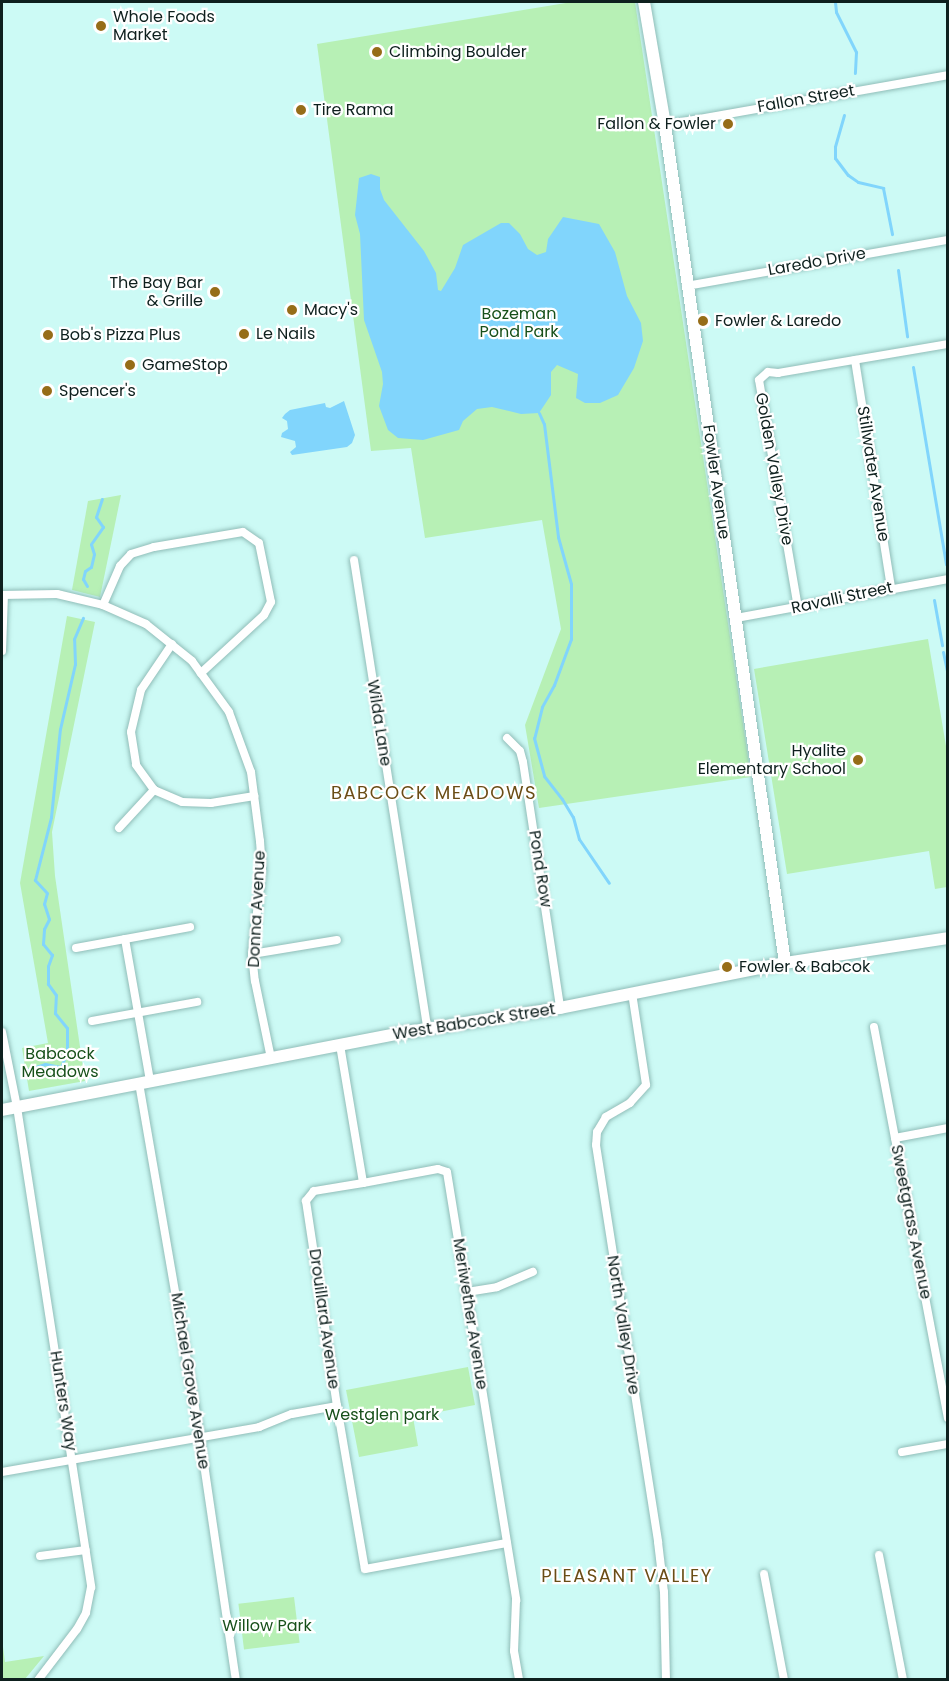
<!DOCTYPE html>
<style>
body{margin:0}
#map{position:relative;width:949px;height:1681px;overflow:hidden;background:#ccfaf5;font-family:Poppins,sans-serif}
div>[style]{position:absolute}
.green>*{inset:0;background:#b7f0b5;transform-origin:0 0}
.water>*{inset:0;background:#81d5fc}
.stream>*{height:3px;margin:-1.5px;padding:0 1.5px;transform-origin:1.5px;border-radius:1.5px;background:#81d5fc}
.roads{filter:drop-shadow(0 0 2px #90bdb8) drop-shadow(0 0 2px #90bdb8)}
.street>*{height:8px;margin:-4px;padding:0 4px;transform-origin:4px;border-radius:4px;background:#fff}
.secondary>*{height:12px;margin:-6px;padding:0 6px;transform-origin:6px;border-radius:6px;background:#fff}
.dots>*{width:16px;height:16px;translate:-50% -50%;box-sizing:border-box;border:3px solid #fff;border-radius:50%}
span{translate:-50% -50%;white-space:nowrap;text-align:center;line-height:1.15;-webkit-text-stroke:4.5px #fff;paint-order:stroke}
.poi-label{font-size:16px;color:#0e201e}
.left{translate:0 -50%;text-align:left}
.right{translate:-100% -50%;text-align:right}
.street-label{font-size:16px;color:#0e201e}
.park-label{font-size:16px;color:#17501a}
.neighbourhood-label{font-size:18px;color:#6a4d15;letter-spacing:1.5px}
.frame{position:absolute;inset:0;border:3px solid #0e201e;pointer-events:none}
</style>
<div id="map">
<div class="green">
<div style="clip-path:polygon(572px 2px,635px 2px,751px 777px,539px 808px,525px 725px,561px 629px,542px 520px,425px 538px,411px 448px,371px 451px,317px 44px)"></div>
<div style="clip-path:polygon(121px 495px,100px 597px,72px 590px,88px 501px)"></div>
<div style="clip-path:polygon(67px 616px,95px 622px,52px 832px,55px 876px,85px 1081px,29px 1091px,22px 1048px,48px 1043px,20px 883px)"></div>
<div style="clip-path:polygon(928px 639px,947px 752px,947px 887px,935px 889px,929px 851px,787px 874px,754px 669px)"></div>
<div style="clip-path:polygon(468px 1367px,475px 1405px,413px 1417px,418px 1446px,359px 1457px,346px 1390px)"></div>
<div style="left:294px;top:1597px;width:46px;height:56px;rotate:83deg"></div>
<div style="clip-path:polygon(2px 1639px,5px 1662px,44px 1656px,25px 1679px,2px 1679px)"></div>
</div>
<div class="water">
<div style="clip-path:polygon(371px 174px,380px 177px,380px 189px,384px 200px,424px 251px,436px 273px,438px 290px,441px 291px,455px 268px,463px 245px,501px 223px,509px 223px,520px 234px,528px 249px,537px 255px,546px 252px,548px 239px,563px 217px,599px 224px,615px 252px,627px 296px,641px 323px,643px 341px,634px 368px,618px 395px,600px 403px,585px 403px,576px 398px,578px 374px,557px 365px,551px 372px,551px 395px,539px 413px,521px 414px,492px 407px,477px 409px,463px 421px,459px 430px,423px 440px,398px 438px,388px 430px,379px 406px,383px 384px,382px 372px,364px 320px,360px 234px,355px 215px,359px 178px)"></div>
<div style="clip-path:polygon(344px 401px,355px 435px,352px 443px,347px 447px,292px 455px,290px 452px,296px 447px,295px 441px,281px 437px,282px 433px,288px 429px,287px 421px,282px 418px,285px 414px,290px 410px,325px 403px,326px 407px,330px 408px)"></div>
</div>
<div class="stream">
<div style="left:835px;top:2px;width:10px;rotate:84deg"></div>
<div style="left:836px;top:12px;width:45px;rotate:63.4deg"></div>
<div style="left:856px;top:52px;width:21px;rotate:93deg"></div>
<div style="left:844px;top:115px;width:33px;rotate:106deg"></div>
<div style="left:835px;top:147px;width:11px;rotate:90deg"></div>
<div style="left:835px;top:158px;width:21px;rotate:53deg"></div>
<div style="left:848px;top:175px;width:12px;rotate:35deg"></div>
<div style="left:858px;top:182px;width:26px;rotate:13deg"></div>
<div style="left:883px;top:188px;width:47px;rotate:78.9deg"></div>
<div style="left:898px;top:270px;width:67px;rotate:82.2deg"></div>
<div style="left:913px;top:367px;width:200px;rotate:80.5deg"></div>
<div style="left:539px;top:413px;width:12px;rotate:66deg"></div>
<div style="left:544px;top:424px;width:114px;rotate:82.9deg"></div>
<div style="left:558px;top:537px;width:49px;rotate:74.5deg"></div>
<div style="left:571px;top:584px;width:55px;rotate:90deg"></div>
<div style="left:571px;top:639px;width:49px;rotate:110.3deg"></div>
<div style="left:554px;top:685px;width:25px;rotate:119deg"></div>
<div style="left:542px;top:707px;width:32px;rotate:104deg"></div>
<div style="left:534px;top:738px;width:39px;rotate:75deg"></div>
<div style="left:544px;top:776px;width:29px;rotate:52deg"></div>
<div style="left:562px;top:799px;width:21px;rotate:59deg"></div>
<div style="left:573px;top:817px;width:23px;rotate:75deg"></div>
<div style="left:579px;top:839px;width:53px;rotate:55.7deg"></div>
<div style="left:87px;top:586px;width:8px;rotate:-120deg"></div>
<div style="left:83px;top:579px;width:8px;rotate:-76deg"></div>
<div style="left:85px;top:571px;width:7px;rotate:-34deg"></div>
<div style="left:91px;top:567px;width:13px;rotate:-77deg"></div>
<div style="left:94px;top:554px;width:10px;rotate:-107deg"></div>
<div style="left:91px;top:544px;width:21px;rotate:-55deg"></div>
<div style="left:103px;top:527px;width:12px;rotate:-125deg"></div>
<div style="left:96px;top:517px;width:19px;rotate:-72deg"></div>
<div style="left:934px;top:600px;width:46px;rotate:79.9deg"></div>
<div style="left:943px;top:652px;width:25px;rotate:78deg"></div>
<div style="left:29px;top:1069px;width:17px;rotate:-17deg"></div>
<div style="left:45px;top:1064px;width:16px;rotate:11deg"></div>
<div style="left:61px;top:1067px;width:17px;rotate:-69deg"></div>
<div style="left:67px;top:1051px;width:23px;rotate:-90deg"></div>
<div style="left:67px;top:1028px;width:19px;rotate:-129deg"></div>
<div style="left:55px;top:1013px;width:18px;rotate:-87deg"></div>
<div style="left:56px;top:995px;width:14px;rotate:-126deg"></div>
<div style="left:48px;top:984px;width:18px;rotate:-90deg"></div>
<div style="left:48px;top:966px;width:12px;rotate:-70deg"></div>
<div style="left:52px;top:955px;width:14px;rotate:-129deg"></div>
<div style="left:43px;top:944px;width:15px;rotate:-86deg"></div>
<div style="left:44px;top:929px;width:11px;rotate:-63deg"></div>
<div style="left:49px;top:919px;width:16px;rotate:-108deg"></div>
<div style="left:44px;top:904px;width:11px;rotate:-75deg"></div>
<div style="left:47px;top:893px;width:18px;rotate:-133deg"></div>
<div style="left:35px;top:880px;width:65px;rotate:-75.7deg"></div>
<div style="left:51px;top:817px;width:88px;rotate:-84.2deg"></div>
<div style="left:60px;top:729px;width:67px;rotate:-77deg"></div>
<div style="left:75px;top:664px;width:25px;rotate:-92deg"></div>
<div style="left:74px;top:639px;width:23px;rotate:-67deg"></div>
</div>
<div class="roads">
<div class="street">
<div style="left:665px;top:125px;width:287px;rotate:-10deg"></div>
<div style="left:686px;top:286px;width:266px;rotate:-10deg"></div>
<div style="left:855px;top:360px;width:231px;rotate:81deg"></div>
<div style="left:354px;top:560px;width:474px;rotate:81.1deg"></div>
<div style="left:2px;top:595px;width:55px;rotate:-1deg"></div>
<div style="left:57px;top:594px;width:47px;rotate:13.4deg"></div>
<div style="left:103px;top:605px;width:47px;rotate:23.8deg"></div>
<div style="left:146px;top:624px;width:59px;rotate:38.8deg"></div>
<div style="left:192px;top:661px;width:63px;rotate:54deg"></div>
<div style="left:229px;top:712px;width:64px;rotate:69.9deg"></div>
<div style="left:251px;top:772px;width:70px;rotate:82.6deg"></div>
<div style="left:260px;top:841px;width:29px;rotate:86deg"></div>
<div style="left:262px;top:870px;width:85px;rotate:96.8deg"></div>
<div style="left:252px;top:954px;width:27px;rotate:84deg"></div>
<div style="left:255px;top:981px;width:79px;rotate:78.3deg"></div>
<div style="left:103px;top:605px;width:43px;rotate:-66.4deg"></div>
<div style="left:120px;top:566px;width:16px;rotate:-47deg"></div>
<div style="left:131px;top:554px;width:24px;rotate:-17deg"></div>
<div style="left:154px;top:547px;width:90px;rotate:-9.6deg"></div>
<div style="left:243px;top:532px;width:19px;rotate:35deg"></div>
<div style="left:259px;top:543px;width:60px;rotate:78.5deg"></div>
<div style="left:271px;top:602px;width:15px;rotate:118deg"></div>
<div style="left:264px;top:615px;width:86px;rotate:137.4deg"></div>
<div style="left:798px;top:608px;width:231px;rotate:-99.7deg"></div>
<div style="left:759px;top:380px;width:12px;rotate:-42deg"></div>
<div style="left:768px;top:372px;width:10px;rotate:6deg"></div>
<div style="left:778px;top:373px;width:172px;rotate:-9.7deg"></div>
<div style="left:736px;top:618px;width:216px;rotate:-10.4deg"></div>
<div style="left:172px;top:644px;width:55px;rotate:124deg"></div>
<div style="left:141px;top:690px;width:43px;rotate:103.4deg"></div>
<div style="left:131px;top:732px;width:33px;rotate:81deg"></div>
<div style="left:136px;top:765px;width:31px;rotate:54deg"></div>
<div style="left:154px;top:790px;width:30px;rotate:23deg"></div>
<div style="left:182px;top:802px;width:29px;rotate:2deg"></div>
<div style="left:211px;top:803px;width:44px;rotate:-9.2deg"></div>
<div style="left:2px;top:651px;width:56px;rotate:-88deg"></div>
<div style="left:507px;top:738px;width:18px;rotate:45deg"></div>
<div style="left:520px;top:751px;width:11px;rotate:75deg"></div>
<div style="left:523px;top:762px;width:249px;rotate:81.4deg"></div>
<div style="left:119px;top:828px;width:52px;rotate:-47.4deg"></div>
<div style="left:125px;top:939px;width:144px;rotate:80deg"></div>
<div style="left:76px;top:948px;width:116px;rotate:-10.4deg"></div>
<div style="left:252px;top:954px;width:86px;rotate:-9.4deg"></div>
<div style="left:632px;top:993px;width:93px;rotate:81.3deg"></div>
<div style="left:646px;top:1085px;width:24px;rotate:132deg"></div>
<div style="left:630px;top:1103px;width:28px;rotate:150deg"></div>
<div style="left:606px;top:1117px;width:17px;rotate:121deg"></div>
<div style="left:597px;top:1132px;width:13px;rotate:94deg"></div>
<div style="left:596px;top:1145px;width:402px;rotate:81.1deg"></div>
<div style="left:658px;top:1542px;width:50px;rotate:83.2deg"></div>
<div style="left:664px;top:1592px;width:88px;rotate:88.7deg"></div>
<div style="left:92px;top:1021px;width:107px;rotate:-10.3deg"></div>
<div style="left:874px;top:1027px;width:398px;rotate:79.3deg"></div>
<div style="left:2px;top:1032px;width:76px;rotate:78.7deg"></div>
<div style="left:17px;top:1107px;width:486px;rotate:81.2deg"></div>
<div style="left:91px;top:1587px;width:26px;rotate:101deg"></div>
<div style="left:86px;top:1613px;width:18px;rotate:119deg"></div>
<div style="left:77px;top:1629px;width:64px;rotate:127.4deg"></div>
<div style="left:340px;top:1045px;width:140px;rotate:80.5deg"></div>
<div style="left:363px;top:1183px;width:76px;rotate:-10.6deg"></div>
<div style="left:438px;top:1169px;width:9px;rotate:18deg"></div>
<div style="left:447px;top:1172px;width:434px;rotate:80.8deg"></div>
<div style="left:516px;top:1600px;width:51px;rotate:92.2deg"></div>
<div style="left:514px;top:1651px;width:29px;rotate:80deg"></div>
<div style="left:139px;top:1083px;width:359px;rotate:80.2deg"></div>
<div style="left:200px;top:1437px;width:246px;rotate:81.6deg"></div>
<div style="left:895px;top:1138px;width:54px;rotate:-10.7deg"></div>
<div style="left:363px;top:1183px;width:50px;rotate:170.7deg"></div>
<div style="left:314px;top:1191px;width:13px;rotate:129deg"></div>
<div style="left:306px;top:1201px;width:207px;rotate:81.4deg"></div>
<div style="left:337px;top:1406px;width:165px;rotate:80.3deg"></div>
<div style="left:365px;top:1569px;width:144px;rotate:-10.4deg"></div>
<div style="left:467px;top:1292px;width:30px;rotate:-9deg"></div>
<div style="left:497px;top:1287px;width:39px;rotate:-23deg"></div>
<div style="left:902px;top:1452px;width:47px;rotate:-9.9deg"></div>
<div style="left:2px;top:1472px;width:261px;rotate:-9.9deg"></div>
<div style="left:259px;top:1427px;width:35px;rotate:-22deg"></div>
<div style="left:292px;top:1414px;width:46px;rotate:-10.1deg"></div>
<div style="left:879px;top:1555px;width:127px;rotate:79.1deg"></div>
<div style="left:40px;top:1556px;width:46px;rotate:-7.4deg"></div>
<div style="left:764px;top:1574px;width:108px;rotate:79.3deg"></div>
</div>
<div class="secondary">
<div style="left:644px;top:2px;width:125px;rotate:80.3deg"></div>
<div style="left:665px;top:125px;width:847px;rotate:81.85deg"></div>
<div style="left:2px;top:1110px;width:420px;rotate:-10.9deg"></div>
<div style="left:414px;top:1031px;width:148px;rotate:-9deg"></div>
<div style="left:560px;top:1008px;width:229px;rotate:-11.3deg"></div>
<div style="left:785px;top:963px;width:165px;rotate:-8.7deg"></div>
</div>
</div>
<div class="dots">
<div style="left:101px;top:26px;background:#966d18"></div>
<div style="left:377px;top:52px;background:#966d18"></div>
<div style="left:301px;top:110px;background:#966d18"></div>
<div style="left:728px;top:124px;background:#966d18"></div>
<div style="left:215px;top:292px;background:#966d18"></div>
<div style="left:292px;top:310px;background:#966d18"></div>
<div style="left:703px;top:321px;background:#966d18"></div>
<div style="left:244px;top:334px;background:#966d18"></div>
<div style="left:48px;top:335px;background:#966d18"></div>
<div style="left:130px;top:365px;background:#966d18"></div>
<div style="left:47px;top:391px;background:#966d18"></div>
<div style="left:858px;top:760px;background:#966d18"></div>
<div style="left:727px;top:967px;background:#966d18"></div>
</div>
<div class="poi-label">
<span class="left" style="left:113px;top:26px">Whole Foods<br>Market</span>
<span class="left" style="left:389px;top:52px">Climbing Boulder</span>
<span class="left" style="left:313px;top:110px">Tire Rama</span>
<span class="right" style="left:716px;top:124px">Fallon &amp; Fowler</span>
<span class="right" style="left:203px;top:292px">The Bay Bar<br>&amp; Grille</span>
<span class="left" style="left:304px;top:310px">Macy's</span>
<span class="left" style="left:715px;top:321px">Fowler &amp; Laredo</span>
<span class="left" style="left:256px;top:334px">Le Nails</span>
<span class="left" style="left:60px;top:335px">Bob's Pizza Plus</span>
<span class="left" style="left:142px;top:365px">GameStop</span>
<span class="left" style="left:59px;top:391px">Spencer's</span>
<span class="right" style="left:846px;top:760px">Hyalite<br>Elementary School</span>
<span class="left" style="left:739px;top:967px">Fowler &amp; Babcok</span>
</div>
<div class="street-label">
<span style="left:806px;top:99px;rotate:-10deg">Fallon Street</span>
<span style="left:817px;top:262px;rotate:-10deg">Laredo Drive</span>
<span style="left:774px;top:469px;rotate:80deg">Golden Valley Drive</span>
<span style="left:873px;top:474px;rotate:81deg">Stillwater Avenue</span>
<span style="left:716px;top:482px;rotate:82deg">Fowler Avenue</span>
<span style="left:842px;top:598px;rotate:-12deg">Ravalli Street</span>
<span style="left:379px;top:723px;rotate:81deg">Wilda Lane</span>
<span style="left:540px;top:869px;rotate:81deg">Pond Row</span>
<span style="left:257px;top:909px;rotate:-87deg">Donna Avenue</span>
<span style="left:474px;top:1022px;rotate:-9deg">West Babcock Street</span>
<span style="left:911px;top:1222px;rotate:79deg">Sweetgrass Avenue</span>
<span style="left:470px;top:1314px;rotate:81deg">Meriwether Avenue</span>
<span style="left:324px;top:1319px;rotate:82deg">Drouillard Avenue</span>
<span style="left:623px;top:1325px;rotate:81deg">North Valley Drive</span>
<span style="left:190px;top:1381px;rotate:81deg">Michael Grove Avenue</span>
<span style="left:63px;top:1401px;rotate:81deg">Hunters Way</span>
</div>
<div class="park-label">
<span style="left:519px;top:323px">Bozeman<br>Pond Park</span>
<span style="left:60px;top:1063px">Babcock<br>Meadows</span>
<span style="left:382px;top:1415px">Westglen park</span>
<span style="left:267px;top:1626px">Willow Park</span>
</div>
<div class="neighbourhood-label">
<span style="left:434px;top:793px">BABCOCK MEADOWS</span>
<span style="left:627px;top:1576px">PLEASANT VALLEY</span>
</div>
<div class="frame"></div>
</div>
